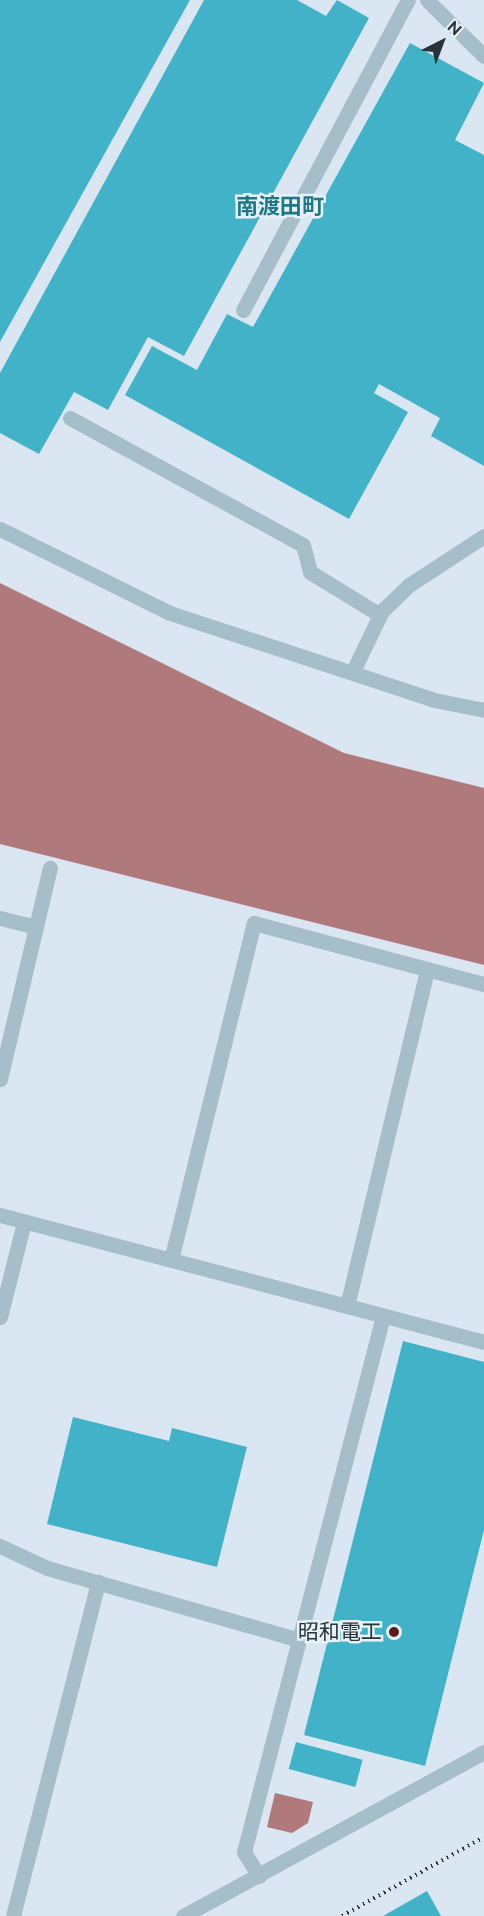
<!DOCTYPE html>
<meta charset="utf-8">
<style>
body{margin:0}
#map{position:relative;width:484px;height:1916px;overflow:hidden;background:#dae7f2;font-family:Raleway,"Noto Sans JP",sans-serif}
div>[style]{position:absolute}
.water>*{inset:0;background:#b0797b}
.building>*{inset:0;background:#42b2c8;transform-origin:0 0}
.minor>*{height:15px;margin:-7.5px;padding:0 7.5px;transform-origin:7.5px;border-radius:7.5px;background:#a6bdca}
.rail>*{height:4px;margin-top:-2px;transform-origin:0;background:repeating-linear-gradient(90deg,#273336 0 1.5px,transparent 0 6px)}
.dots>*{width:16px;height:16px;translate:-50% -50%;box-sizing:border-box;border:3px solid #e7f1fa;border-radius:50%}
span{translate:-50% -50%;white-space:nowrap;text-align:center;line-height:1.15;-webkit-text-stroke:5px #e7f1fa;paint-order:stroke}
.poi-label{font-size:21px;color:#273336}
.right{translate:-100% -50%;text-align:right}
.neighbourhood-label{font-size:22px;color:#1e7687;font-weight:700}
.north{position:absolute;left:412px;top:12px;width:60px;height:60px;-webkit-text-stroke:4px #e7f1fa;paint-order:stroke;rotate:42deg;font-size:16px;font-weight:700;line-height:24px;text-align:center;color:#273336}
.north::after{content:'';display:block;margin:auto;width:21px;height:27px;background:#273336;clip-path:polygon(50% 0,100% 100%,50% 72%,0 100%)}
</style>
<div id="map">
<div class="water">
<div style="clip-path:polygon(0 583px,344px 753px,484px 788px,484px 965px,0 844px)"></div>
<div style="clip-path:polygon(275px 1793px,313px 1802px,308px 1823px,292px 1833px,267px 1827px)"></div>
</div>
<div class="building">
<div style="clip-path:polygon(0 0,190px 0,0 342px)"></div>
<div style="clip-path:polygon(204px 0,297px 0,326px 16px,337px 0,369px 18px,184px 356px,148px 337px,108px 410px,74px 392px,39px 454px,0 433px,0 373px)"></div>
<div style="clip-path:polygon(410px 43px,484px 83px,455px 140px,484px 155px,484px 466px,431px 436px,440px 418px,379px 384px,374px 393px,408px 412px,349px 519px,125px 395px,152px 346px,197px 370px,227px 314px,253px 327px)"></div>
<div style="clip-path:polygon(403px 1341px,484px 1362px,484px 1530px,425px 1766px,304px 1735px)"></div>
<div style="clip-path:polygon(73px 1417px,169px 1441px,172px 1428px,247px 1447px,217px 1567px,47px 1524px)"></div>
<div style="left:296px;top:1742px;width:69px;height:28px;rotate:15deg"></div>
<div style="clip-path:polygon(427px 1891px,441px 1916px,383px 1916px)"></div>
</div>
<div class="minor">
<div style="left:427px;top:0;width:80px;rotate:44.5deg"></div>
<div style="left:243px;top:310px;width:351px;rotate:-62deg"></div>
<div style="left:70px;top:418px;width:265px;rotate:28.6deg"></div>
<div style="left:303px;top:545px;width:28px;rotate:75deg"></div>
<div style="left:310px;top:572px;width:82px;rotate:31.6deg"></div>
<div style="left:0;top:529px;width:190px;rotate:26.3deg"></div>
<div style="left:170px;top:613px;width:278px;rotate:18.2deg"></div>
<div style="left:434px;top:700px;width:51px;rotate:11.3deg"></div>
<div style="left:353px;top:671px;width:67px;rotate:-64.2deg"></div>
<div style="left:382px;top:611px;width:37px;rotate:-44deg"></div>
<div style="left:409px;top:585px;width:90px;rotate:-33.2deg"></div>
<div style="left:0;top:918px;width:37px;rotate:14deg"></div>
<div style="left:0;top:1079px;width:217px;rotate:-76.7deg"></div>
<div style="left:0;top:1215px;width:500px;rotate:14.7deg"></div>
<div style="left:171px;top:1260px;width:347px;rotate:-76.2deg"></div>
<div style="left:254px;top:923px;width:238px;rotate:14.9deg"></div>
<div style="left:347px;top:1306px;width:345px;rotate:-76.6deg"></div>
<div style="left:0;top:1317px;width:98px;rotate:-75.8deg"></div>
<div style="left:0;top:1546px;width:52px;rotate:25.1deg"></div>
<div style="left:47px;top:1568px;width:259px;rotate:15.9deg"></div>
<div style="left:259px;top:1876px;width:28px;rotate:-122deg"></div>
<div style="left:244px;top:1852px;width:554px;rotate:-75.46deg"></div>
<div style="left:13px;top:1916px;width:345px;rotate:-75.7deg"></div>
<div style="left:183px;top:1916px;width:343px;rotate:-28.6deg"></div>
</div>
<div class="rail">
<div style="left:342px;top:1916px;width:162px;rotate:-29.1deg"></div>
</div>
<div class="dots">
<div style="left:394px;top:1632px;background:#591c1c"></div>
</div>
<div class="poi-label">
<span class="right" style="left:382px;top:1632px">昭和電工</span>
</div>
<div class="neighbourhood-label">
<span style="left:280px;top:207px">南渡田町</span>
</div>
<div class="north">N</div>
</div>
